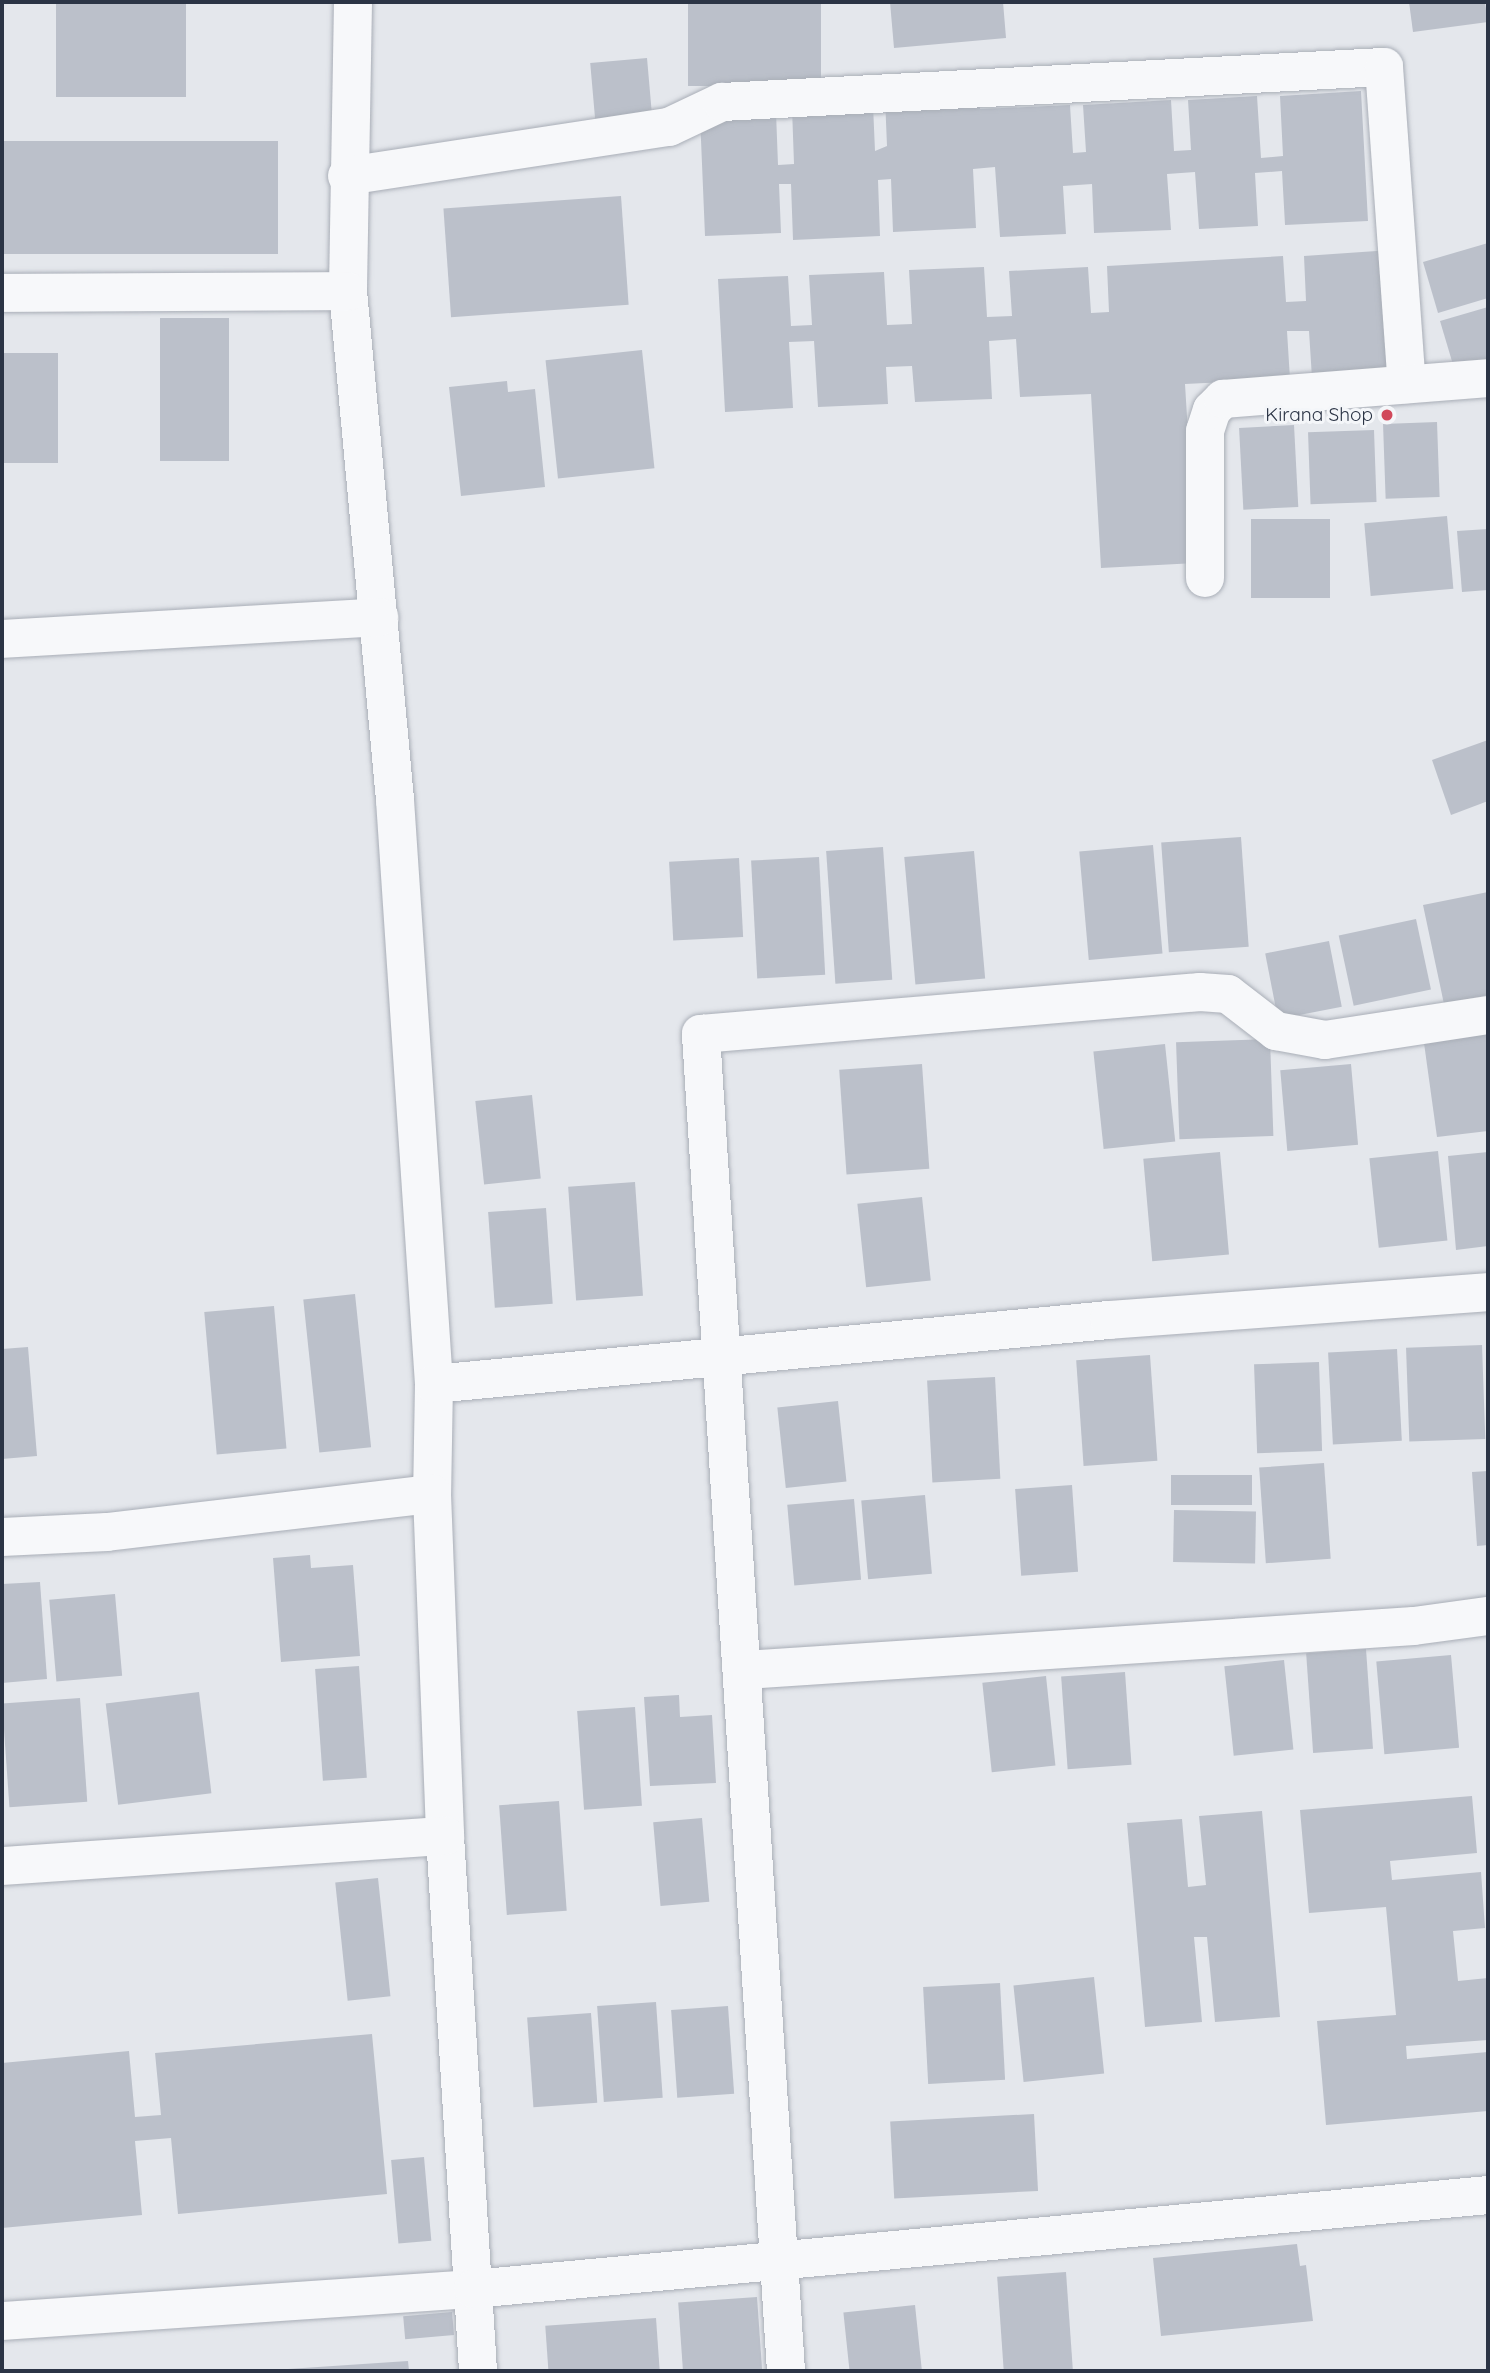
<!DOCTYPE html>
<style>
body{margin:0}
#map{position:relative;width:1490px;height:2373px;overflow:hidden;background:#e4e7ec;font-family:Quicksand,sans-serif}
div>[style]{position:absolute}
.building>*{inset:0;background:#bbc0ca;transform-origin:0 0}
.roads{filter:drop-shadow(0 0 2px #a9aeb7) drop-shadow(0 0 2px #a9aeb7)}
.minor>*{height:38px;margin:-19px;padding:0 19px;transform-origin:19px;border-radius:19px;background:#f7f8fa}
.dots>*{width:19px;height:19px;translate:-50% -50%;box-sizing:border-box;border:4px solid #f4f6f9;border-radius:50%}
span{translate:-50% -50%;white-space:nowrap;text-align:center;line-height:1.15;-webkit-text-stroke:6px #f4f6f9;paint-order:stroke}
.poi-label{font-size:19px;color:#2b3445}
.right{translate:-100% -50%;text-align:right}
.frame{position:absolute;inset:0;border:4px solid #2b3445;pointer-events:none}
</style>
<div id="map">
<div class="building">
<div style="left:56px;top:2px;width:130px;height:95px"></div>
<div style="left:688px;top:2px;width:133px;height:84px"></div>
<div style="clip-path:polygon(890px 2px,1003px 2px,1006px 38px,894px 48px)"></div>
<div style="clip-path:polygon(1409px 2px,1485px 2px,1488px 22px,1413px 32px)"></div>
<div style="left:647px;top:58px;width:63px;height:57px;rotate:85deg"></div>
<div style="clip-path:polygon(1361px 91px,1368px 221px,1285px 225px,1282px 171px,1255px 173px,1258px 226px,1199px 229px,1195px 172px,1167px 174px,1171px 230px,1094px 233px,1092px 184px,1063px 186px,1066px 234px,1000px 237px,995px 167px,973px 169px,976px 228px,893px 232px,891px 179px,878px 180px,880px 236px,793px 240px,791px 184px,779px 184px,781px 233px,705px 236px,700px 116px,776px 112px,778px 165px,794px 164px,792px 108px,873px 105px,875px 151px,887px 146px,885px 98px,980px 94px,980px 109px,1070px 105px,1073px 153px,1086px 152px,1083px 105px,1171px 100px,1174px 151px,1191px 150px,1188px 100px,1257px 96px,1261px 158px,1283px 156px,1280px 96px)"></div>
<div style="left:2px;top:141px;width:276px;height:113px"></div>
<div style="left:621px;top:196px;width:109px;height:178px;rotate:86deg"></div>
<div style="clip-path:polygon(1488px 243px,1488px 298px,1438px 313px,1423px 262px)"></div>
<div style="clip-path:polygon(1391px 250px,1398px 373px,1312px 378px,1309px 331px,1287px 331px,1290px 379px,1185px 384px,1196px 563px,1101px 568px,1091px 394px,1020px 397px,1016px 339px,989px 341px,992px 399px,915px 402px,912px 366px,886px 367px,888px 404px,818px 407px,814px 341px,789px 342px,793px 408px,725px 412px,718px 279px,788px 276px,791px 326px,812px 325px,809px 275px,884px 272px,887px 325px,912px 324px,909px 270px,984px 267px,987px 317px,1012px 316px,1009px 271px,1088px 267px,1091px 313px,1109px 312px,1107px 266px,1283px 256px,1286px 302px,1306px 301px,1304px 256px)"></div>
<div style="clip-path:polygon(1488px 307px,1488px 370px,1457px 378px,1440px 321px)"></div>
<div style="left:160px;top:318px;width:69px;height:143px"></div>
<div style="left:642px;top:350px;width:119px;height:97px;rotate:84deg"></div>
<div style="left:2px;top:353px;width:56px;height:110px"></div>
<div style="clip-path:polygon(507px 381px,508px 392px,535px 389px,545px 487px,461px 496px,449px 387px)"></div>
<div style="left:1437px;top:422px;width:75px;height:54px;rotate:88deg"></div>
<div style="left:1294px;top:425px;width:82px;height:55px;rotate:87deg"></div>
<div style="left:1374px;top:430px;width:72px;height:66px;rotate:88deg"></div>
<div style="left:1447px;top:516px;width:73px;height:83px;rotate:85deg"></div>
<div style="left:1251px;top:519px;width:79px;height:79px"></div>
<div style="clip-path:polygon(1488px 529px,1488px 590px,1462px 592px,1457px 531px)"></div>
<div style="clip-path:polygon(1488px 740px,1488px 801px,1451px 815px,1432px 760px)"></div>
<div style="left:1241px;top:837px;width:110px;height:80px;rotate:86deg"></div>
<div style="left:1153px;top:845px;width:109px;height:74px;rotate:85deg"></div>
<div style="left:883px;top:847px;width:133px;height:57px;rotate:86deg"></div>
<div style="left:974px;top:851px;width:128px;height:70px;rotate:85deg"></div>
<div style="left:819px;top:857px;width:118px;height:68px;rotate:87deg"></div>
<div style="left:739px;top:858px;width:79px;height:70px;rotate:87deg"></div>
<div style="clip-path:polygon(1488px 892px,1488px 995px,1444px 1004px,1423px 905px)"></div>
<div style="left:1416px;top:919px;width:72px;height:79px;rotate:78deg"></div>
<div style="left:1329px;top:941px;width:67px;height:65px;rotate:79deg"></div>
<div style="clip-path:polygon(1488px 1034px,1488px 1131px,1437px 1137px,1424px 1043px)"></div>
<div style="left:1270px;top:1039px;width:97px;height:94px;rotate:88deg"></div>
<div style="left:1165px;top:1044px;width:98px;height:72px;rotate:84deg"></div>
<div style="left:922px;top:1064px;width:105px;height:83px;rotate:86deg"></div>
<div style="left:1351px;top:1064px;width:81px;height:71px;rotate:85deg"></div>
<div style="left:532px;top:1095px;width:84px;height:57px;rotate:84deg"></div>
<div style="left:1438px;top:1151px;width:90px;height:69px;rotate:84deg"></div>
<div style="left:1220px;top:1152px;width:103px;height:77px;rotate:85deg"></div>
<div style="clip-path:polygon(1488px 1152px,1488px 1246px,1456px 1250px,1448px 1156px)"></div>
<div style="left:635px;top:1182px;width:114px;height:67px;rotate:86deg"></div>
<div style="left:922px;top:1197px;width:84px;height:65px;rotate:84deg"></div>
<div style="left:546px;top:1208px;width:96px;height:58px;rotate:86deg"></div>
<div style="left:355px;top:1294px;width:154px;height:52px;rotate:84deg"></div>
<div style="left:274px;top:1306px;width:143px;height:70px;rotate:85deg"></div>
<div style="left:1482px;top:1345px;width:94px;height:76px;rotate:88deg"></div>
<div style="clip-path:polygon(28px 1347px,37px 1456px,2px 1459px,2px 1349px)"></div>
<div style="left:1397px;top:1349px;width:92px;height:69px;rotate:87deg"></div>
<div style="left:1150px;top:1355px;width:106px;height:74px;rotate:86deg"></div>
<div style="left:1319px;top:1362px;width:89px;height:65px;rotate:88deg"></div>
<div style="left:995px;top:1377px;width:102px;height:68px;rotate:87deg"></div>
<div style="left:838px;top:1401px;width:81px;height:61px;rotate:84deg"></div>
<div style="left:1324px;top:1463px;width:96px;height:65px;rotate:86deg"></div>
<div style="clip-path:polygon(1488px 1471px,1488px 1545px,1477px 1546px,1472px 1472px)"></div>
<div style="left:1252px;top:1475px;width:30px;height:81px;rotate:90deg"></div>
<div style="left:1072px;top:1485px;width:87px;height:57px;rotate:86deg"></div>
<div style="left:925px;top:1495px;width:79px;height:64px;rotate:85deg"></div>
<div style="left:854px;top:1499px;width:81px;height:67px;rotate:85deg"></div>
<div style="left:1174px;top:1510px;width:82px;height:52px;rotate:1deg"></div>
<div style="clip-path:polygon(310px 1555px,311px 1568px,353px 1565px,360px 1656px,281px 1662px,273px 1558px)"></div>
<div style="clip-path:polygon(40px 1582px,47px 1679px,2px 1683px,2px 1584px)"></div>
<div style="left:115px;top:1594px;width:82px;height:66px;rotate:85deg"></div>
<div style="left:1366px;top:1649px;width:100px;height:60px;rotate:86deg"></div>
<div style="left:1451px;top:1655px;width:93px;height:75px;rotate:85deg"></div>
<div style="left:1284px;top:1660px;width:90px;height:60px;rotate:84deg"></div>
<div style="left:359px;top:1666px;width:112px;height:44px;rotate:86deg"></div>
<div style="left:1125px;top:1672px;width:93px;height:64px;rotate:86deg"></div>
<div style="left:1046px;top:1676px;width:90px;height:64px;rotate:84deg"></div>
<div style="left:199px;top:1692px;width:102px;height:94px;rotate:83deg"></div>
<div style="clip-path:polygon(679px 1695px,680px 1717px,712px 1715px,716px 1783px,650px 1786px,644px 1697px)"></div>
<div style="left:80px;top:1698px;width:104px;height:78px;rotate:86deg"></div>
<div style="left:635px;top:1707px;width:99px;height:58px;rotate:86deg"></div>
<div style="clip-path:polygon(1472px 1796px,1477px 1853px,1390px 1861px,1392px 1880px,1481px 1872px,1485px 1928px,1453px 1931px,1458px 1981px,1488px 1978px,1488px 2040px,1406px 2046px,1407px 2059px,1488px 2052px,1488px 2111px,1326px 2125px,1317px 2021px,1396px 2015px,1386px 1907px,1309px 1913px,1300px 1810px)"></div>
<div style="left:559px;top:1801px;width:110px;height:60px;rotate:86deg"></div>
<div style="clip-path:polygon(1262px 1811px,1280px 2017px,1215px 2022px,1207px 1937px,1194px 1937px,1202px 2022px,1145px 2027px,1127px 1823px,1182px 1819px,1188px 1887px,1206px 1885px,1199px 1816px)"></div>
<div style="left:702px;top:1818px;width:84px;height:49px;rotate:85deg"></div>
<div style="left:378px;top:1878px;width:119px;height:43px;rotate:84deg"></div>
<div style="left:1094px;top:1977px;width:97px;height:81px;rotate:84deg"></div>
<div style="left:1000px;top:1983px;width:97px;height:77px;rotate:87deg"></div>
<div style="left:656px;top:2002px;width:96px;height:59px;rotate:86deg"></div>
<div style="left:728px;top:2006px;width:88px;height:57px;rotate:86deg"></div>
<div style="left:591px;top:2013px;width:90px;height:64px;rotate:86deg"></div>
<div style="clip-path:polygon(372px 2034px,387px 2194px,178px 2214px,171px 2138px,135px 2141px,142px 2215px,2px 2228px,2px 2063px,129px 2051px,135px 2117px,161px 2115px,155px 2053px)"></div>
<div style="left:1034px;top:2114px;width:77px;height:144px;rotate:87deg"></div>
<div style="left:424px;top:2157px;width:84px;height:33px;rotate:85deg"></div>
<div style="clip-path:polygon(1297px 2244px,1300px 2266px,1306px 2265px,1313px 2321px,1161px 2336px,1153px 2258px)"></div>
<div style="left:1066px;top:2272px;width:99px;height:69px;rotate:86deg"></div>
<div style="left:757px;top:2297px;width:74px;height:79px;rotate:86deg"></div>
<div style="left:915px;top:2305px;width:66px;height:72px;rotate:84deg"></div>
<div style="left:452px;top:2312px;width:23px;height:49px;rotate:85deg"></div>
<div style="left:656px;top:2318px;width:51px;height:111px;rotate:86deg"></div>
<div style="clip-path:polygon(408px 2361px,409px 2371px,288px 2371px,288px 2369px)"></div>
</div>
<div class="roads">
<div class="minor">
<div style="left:353px;top:2px;width:289px;rotate:91deg"></div>
<div style="left:348px;top:291px;width:511px;rotate:84.72deg"></div>
<div style="left:395px;top:800px;width:585px;rotate:86.18deg"></div>
<div style="left:434px;top:1384px;width:110px;rotate:91deg"></div>
<div style="left:432px;top:1494px;width:342px;rotate:87.8deg"></div>
<div style="left:445px;top:1836px;width:536px;rotate:86.47deg"></div>
<div style="left:347px;top:176px;width:326px;rotate:-8.7deg"></div>
<div style="left:669px;top:127px;width:59px;rotate:-25.3deg"></div>
<div style="left:722px;top:102px;width:663px;rotate:-3.03deg"></div>
<div style="left:1384px;top:67px;width:318px;rotate:85.9deg"></div>
<div style="left:2px;top:293px;width:346px;rotate:-0.3deg"></div>
<div style="left:1205px;top:578px;width:147px;rotate:-90deg"></div>
<div style="left:1205px;top:431px;width:22px;rotate:-72deg"></div>
<div style="left:1212px;top:410px;width:16px;rotate:-45deg"></div>
<div style="left:1223px;top:399px;width:266px;rotate:-4.5deg"></div>
<div style="left:2px;top:639px;width:378px;rotate:-3.3deg"></div>
<div style="left:434px;top:1384px;width:678px;rotate:-5.42deg"></div>
<div style="left:1109px;top:1320px;width:380px;rotate:-4.2deg"></div>
<div style="left:2px;top:1537px;width:105px;rotate:-2.7deg"></div>
<div style="left:107px;top:1532px;width:327px;rotate:-6.7deg"></div>
<div style="left:745px;top:1670px;width:670px;rotate:-3.76deg"></div>
<div style="left:1414px;top:1626px;width:75px;rotate:-7.7deg"></div>
<div style="left:2px;top:1866px;width:444px;rotate:-3.9deg"></div>
<div style="left:2px;top:2321px;width:472px;rotate:-3.9deg"></div>
<div style="left:473px;top:2289px;width:1019px;rotate:-5.29deg"></div>
<div style="left:786px;top:2371px;width:1340px;rotate:-93.64deg"></div>
<div style="left:701px;top:1034px;width:501px;rotate:-4.81deg"></div>
<div style="left:1200px;top:992px;width:28px;rotate:4deg"></div>
<div style="left:1228px;top:994px;width:61px;rotate:37.6deg"></div>
<div style="left:1276px;top:1031px;width:50px;rotate:10.4deg"></div>
<div style="left:1325px;top:1040px;width:165px;rotate:-8.7deg"></div>
</div>
</div>
<div class="dots">
<div style="left:1387px;top:415px;background:#d1495b"></div>
</div>
<div class="poi-label">
<span class="right" style="left:1373px;top:415px">Kirana Shop</span>
</div>
<div class="frame"></div>
</div>
